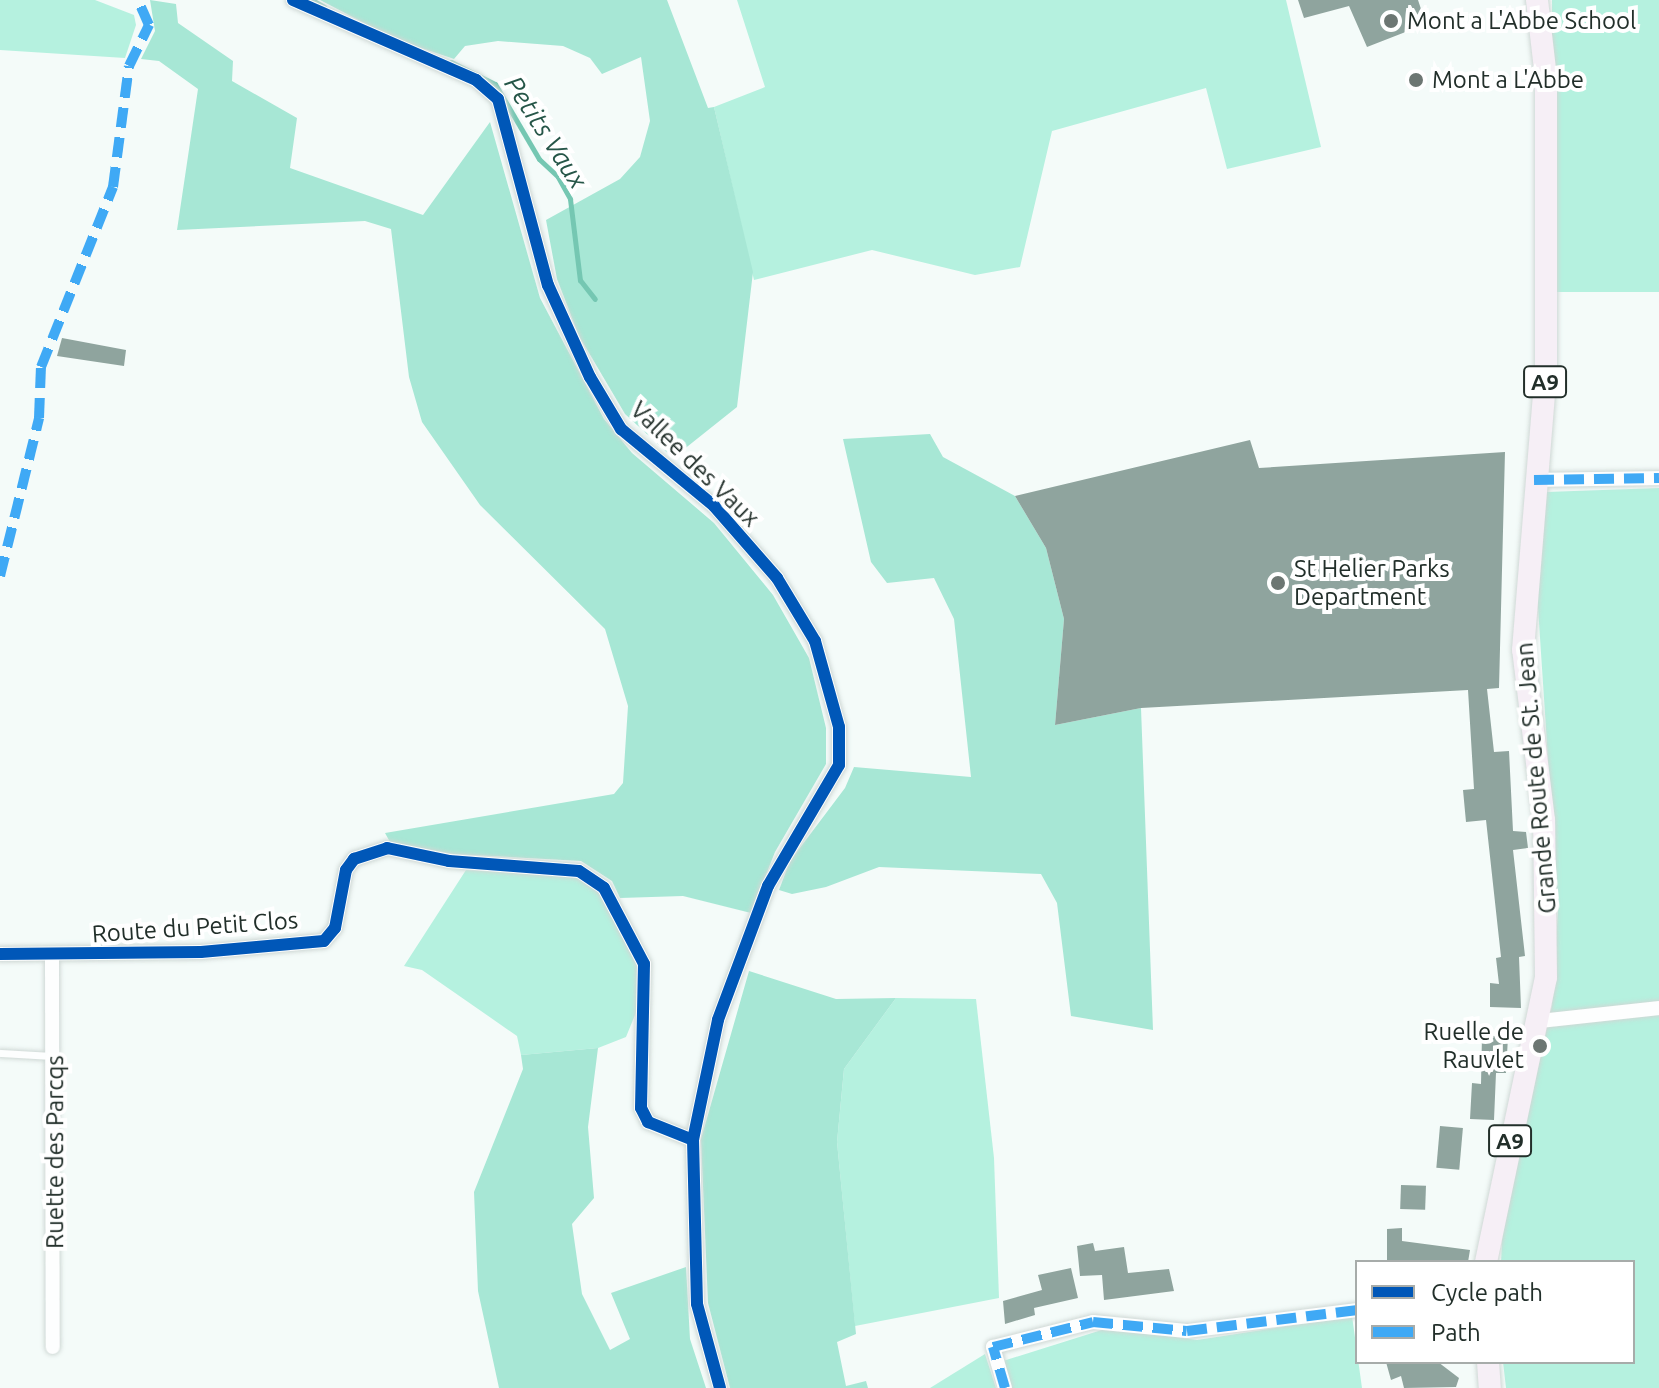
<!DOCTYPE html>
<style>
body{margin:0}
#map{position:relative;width:1659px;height:1388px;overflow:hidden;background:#f4fbf9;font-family:Ubuntu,sans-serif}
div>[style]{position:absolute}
.green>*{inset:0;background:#b5f1df;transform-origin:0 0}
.forest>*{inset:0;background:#a7e7d5}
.stream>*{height:5px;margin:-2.5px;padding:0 2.5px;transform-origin:2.5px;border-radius:2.5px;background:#75c7b2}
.building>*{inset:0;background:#8fa49e;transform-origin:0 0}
.roads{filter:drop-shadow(0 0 2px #cfd8d5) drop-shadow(0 0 2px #cfd8d5)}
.lane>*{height:7px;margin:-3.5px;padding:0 3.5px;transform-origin:3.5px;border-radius:3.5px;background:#fdfefe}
.street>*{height:14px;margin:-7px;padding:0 7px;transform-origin:7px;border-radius:7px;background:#fdfefe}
.primary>*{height:22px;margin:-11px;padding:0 11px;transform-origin:11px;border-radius:11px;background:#f6eff6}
.quiet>*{height:10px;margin-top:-5px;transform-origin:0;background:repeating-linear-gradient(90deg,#3fa9f5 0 20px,transparent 0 30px)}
.cycleway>*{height:12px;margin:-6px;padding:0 6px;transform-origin:6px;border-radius:6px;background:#0057b8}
.dots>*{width:22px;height:22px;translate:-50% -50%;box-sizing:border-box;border:4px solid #fff;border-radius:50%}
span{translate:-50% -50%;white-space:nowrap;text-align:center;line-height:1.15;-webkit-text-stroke:8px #fff;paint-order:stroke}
.shield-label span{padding:2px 6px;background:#fff;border:2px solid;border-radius:6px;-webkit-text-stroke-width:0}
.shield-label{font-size:22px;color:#222f2a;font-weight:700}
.poi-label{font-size:24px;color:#222f2a}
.left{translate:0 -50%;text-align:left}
.right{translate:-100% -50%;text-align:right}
.street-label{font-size:24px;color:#222f2a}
.water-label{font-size:26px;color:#265648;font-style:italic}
.legend{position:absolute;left:1355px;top:1260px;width:280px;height:104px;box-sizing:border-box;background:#fff;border:2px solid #a7acaa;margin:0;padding:10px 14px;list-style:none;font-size:24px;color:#222f2a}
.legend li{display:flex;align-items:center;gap:16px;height:40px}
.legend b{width:40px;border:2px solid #a7acaa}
</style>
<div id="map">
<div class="green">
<div style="clip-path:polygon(0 0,95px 0,134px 15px,136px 25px,125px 58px,0 50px)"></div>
<div style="clip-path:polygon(737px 0,1286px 0,1321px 147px,1227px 169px,1206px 88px,1052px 131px,1020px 267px,975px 275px,872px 250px,754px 280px,714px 107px,765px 87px)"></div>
<div style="left:1659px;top:0;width:292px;height:107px;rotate:90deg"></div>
<div style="clip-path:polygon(1659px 488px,1659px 1388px,1506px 1388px,1503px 1362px,1633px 1362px,1633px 1262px,1501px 1262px,1503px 1223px,1552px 1006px,1558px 911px,1537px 592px,1546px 492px)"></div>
<div style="clip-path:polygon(466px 870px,578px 877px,598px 890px,637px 966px,637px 1010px,626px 1037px,598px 1048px,521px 1055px,517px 1036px,422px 970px,404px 966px)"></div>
<div style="clip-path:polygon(896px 998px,976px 999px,994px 1158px,999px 1298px,855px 1326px,837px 1142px,844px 1069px)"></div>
<div style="clip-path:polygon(1352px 1316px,1362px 1388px,1012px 1388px,1003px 1361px,1108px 1328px,1197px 1340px)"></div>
<div style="clip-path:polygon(985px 1354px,996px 1388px,930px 1388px)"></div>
</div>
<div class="forest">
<div style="clip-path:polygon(150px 0,176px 4px,178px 23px,233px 61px,232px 81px,297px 118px,290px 168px,423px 215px,490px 122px,540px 298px,604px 419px,632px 453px,714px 523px,773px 595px,809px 658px,826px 728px,826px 764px,775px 852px,751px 913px,683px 896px,620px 898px,612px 881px,581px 861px,453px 854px,390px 842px,385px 833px,614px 794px,623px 783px,628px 706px,605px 629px,480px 505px,422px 422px,409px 377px,391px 229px,365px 221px,177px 230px,198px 89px,159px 61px,141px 59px,155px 31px)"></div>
<div style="clip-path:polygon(320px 0,667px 0,708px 108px,714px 107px,753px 272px,737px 407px,673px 458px,625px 414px,579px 336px,557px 279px,546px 220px,620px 179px,640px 157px,650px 121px,641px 57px,602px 74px,590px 58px,563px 46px,498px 41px,465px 46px,454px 59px,395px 39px)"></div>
<div style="clip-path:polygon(930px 434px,943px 457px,1015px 496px,1046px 548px,1064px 619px,1055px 725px,1141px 708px,1153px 1030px,1071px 1016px,1057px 903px,1041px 874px,879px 867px,826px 887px,792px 894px,779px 890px,790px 861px,845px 788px,854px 767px,971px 777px,954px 619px,934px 578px,887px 583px,871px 562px,843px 439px)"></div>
<div style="clip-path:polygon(749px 971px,836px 999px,896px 998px,844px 1069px,837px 1142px,856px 1334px,837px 1342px,846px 1386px,866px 1381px,868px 1388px,730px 1388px,708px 1303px,701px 1139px)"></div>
<div style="clip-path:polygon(598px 1048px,588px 1127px,594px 1198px,572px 1224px,582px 1294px,610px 1350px,630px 1339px,611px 1293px,686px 1267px,690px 1339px,706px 1388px,499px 1388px,478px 1291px,474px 1192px,523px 1069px,521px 1055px)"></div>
</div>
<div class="stream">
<div style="left:312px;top:0;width:14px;rotate:30deg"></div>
<div style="left:451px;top:62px;width:49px;rotate:26.6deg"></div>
<div style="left:495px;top:84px;width:87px;rotate:59.6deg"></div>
<div style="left:539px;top:159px;width:26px;rotate:43deg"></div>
<div style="left:558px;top:177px;width:25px;rotate:61deg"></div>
<div style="left:570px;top:199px;width:82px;rotate:83deg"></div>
<div style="left:580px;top:280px;width:24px;rotate:52deg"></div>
</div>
<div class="building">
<div style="clip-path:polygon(1298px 0,1418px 0,1426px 24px,1367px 47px,1349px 6px,1304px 18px)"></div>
<div style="clip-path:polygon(62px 338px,126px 350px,124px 366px,57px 356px)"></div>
<div style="clip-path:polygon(1250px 440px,1259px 468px,1505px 452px,1499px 688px,1487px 689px,1494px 752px,1509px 751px,1513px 831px,1526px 832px,1528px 848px,1513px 850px,1525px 956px,1519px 957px,1521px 1008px,1490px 1007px,1490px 983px,1499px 984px,1496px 958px,1501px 957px,1486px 820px,1466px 822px,1463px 790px,1474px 789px,1468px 690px,1141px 708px,1055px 725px,1064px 619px,1046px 548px,1015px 496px)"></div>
<div style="clip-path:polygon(1482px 1035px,1508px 1037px,1506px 1073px,1496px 1073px,1494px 1120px,1470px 1119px,1472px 1083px,1481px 1084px)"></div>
<div style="left:1440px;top:1126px;width:23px;height:42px;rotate:5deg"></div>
<div style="left:1401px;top:1185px;width:25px;height:24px;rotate:2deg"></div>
<div style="clip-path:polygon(1402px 1228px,1402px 1241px,1470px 1250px,1468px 1262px,1387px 1262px,1387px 1229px)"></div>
<div style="clip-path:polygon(1093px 1243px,1095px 1251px,1124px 1247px,1128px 1273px,1169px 1269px,1174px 1291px,1104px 1300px,1102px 1275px,1080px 1276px,1077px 1246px)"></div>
<div style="clip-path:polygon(1071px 1268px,1078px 1298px,1034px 1308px,1035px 1315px,1005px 1324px,1003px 1301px,1042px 1290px,1038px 1275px)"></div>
<div style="clip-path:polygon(1386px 1362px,1438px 1362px,1459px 1378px,1456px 1387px,1404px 1388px,1401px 1376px,1391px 1380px)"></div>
</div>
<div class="roads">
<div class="lane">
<div style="left:0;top:1053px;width:53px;rotate:3.2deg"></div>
</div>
<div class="street">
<div style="left:293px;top:0;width:200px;rotate:23.6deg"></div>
<div style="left:476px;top:80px;width:29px;rotate:41deg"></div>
<div style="left:498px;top:99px;width:193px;rotate:75deg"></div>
<div style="left:548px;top:285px;width:101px;rotate:65.5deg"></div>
<div style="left:590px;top:377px;width:61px;rotate:59.2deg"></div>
<div style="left:621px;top:429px;width:121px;rotate:39.6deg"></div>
<div style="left:714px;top:506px;width:96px;rotate:48.8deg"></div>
<div style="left:777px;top:578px;width:74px;rotate:58.9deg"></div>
<div style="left:815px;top:641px;width:89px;rotate:74.4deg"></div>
<div style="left:839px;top:727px;width:38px;rotate:90deg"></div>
<div style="left:839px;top:765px;width:140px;rotate:120.4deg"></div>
<div style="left:768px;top:886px;width:143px;rotate:110.5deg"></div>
<div style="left:718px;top:1020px;width:123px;rotate:101.8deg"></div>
<div style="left:693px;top:1140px;width:164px;rotate:88.6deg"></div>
<div style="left:697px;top:1304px;width:87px;rotate:74.7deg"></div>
<div style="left:1534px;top:480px;width:125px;rotate:-0.9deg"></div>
<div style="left:0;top:954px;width:201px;rotate:-0.6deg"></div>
<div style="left:201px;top:952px;width:123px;rotate:-5.1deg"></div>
<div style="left:324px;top:941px;width:17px;rotate:-50deg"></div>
<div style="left:335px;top:928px;width:59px;rotate:-79.3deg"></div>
<div style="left:346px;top:870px;width:14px;rotate:-54deg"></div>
<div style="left:354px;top:859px;width:35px;rotate:-18deg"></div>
<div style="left:387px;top:848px;width:63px;rotate:11.8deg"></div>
<div style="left:449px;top:861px;width:130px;rotate:4.4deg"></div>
<div style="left:579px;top:871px;width:30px;rotate:34deg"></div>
<div style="left:604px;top:888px;width:86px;rotate:62.2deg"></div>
<div style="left:644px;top:964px;width:144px;rotate:91.2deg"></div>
<div style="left:641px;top:1108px;width:16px;rotate:63deg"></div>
<div style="left:648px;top:1122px;width:48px;rotate:21.8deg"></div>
<div style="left:52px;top:957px;width:390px;rotate:89.9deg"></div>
<div style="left:1540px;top:1021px;width:120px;rotate:-6.2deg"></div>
<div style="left:1005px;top:1388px;width:43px;rotate:-106.3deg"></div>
<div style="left:993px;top:1347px;width:103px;rotate:-14deg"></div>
<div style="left:1093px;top:1322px;width:94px;rotate:5.5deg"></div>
<div style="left:1187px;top:1331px;width:171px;rotate:-7deg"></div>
</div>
<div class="primary">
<div style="left:1486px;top:1262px;width:291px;rotate:-78.1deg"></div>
<div style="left:1546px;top:977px;width:157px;rotate:-90.7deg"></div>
<div style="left:1544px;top:820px;width:171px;rotate:-97deg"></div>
<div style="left:1523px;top:650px;width:278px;rotate:-85.3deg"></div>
<div style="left:1546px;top:373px;width:295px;rotate:-90deg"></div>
<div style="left:1546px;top:78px;width:79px;rotate:-96.6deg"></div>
<div style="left:1488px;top:1362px;width:26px;rotate:86deg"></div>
</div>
</div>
<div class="quiet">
<div style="left:1534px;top:480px;width:125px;rotate:-0.9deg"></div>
<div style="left:0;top:576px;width:163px;rotate:-76.1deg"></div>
<div style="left:39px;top:418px;width:51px;rotate:-87.8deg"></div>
<div style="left:41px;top:367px;width:194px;rotate:-68.2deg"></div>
<div style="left:113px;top:187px;width:122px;rotate:-82.5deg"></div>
<div style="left:129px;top:66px;width:46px;rotate:-64deg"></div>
<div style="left:149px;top:25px;width:27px;rotate:-114deg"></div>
<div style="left:1005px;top:1388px;width:43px;rotate:-106.3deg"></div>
<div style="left:993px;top:1347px;width:103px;rotate:-14deg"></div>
<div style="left:1093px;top:1322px;width:94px;rotate:5.5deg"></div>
<div style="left:1187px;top:1331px;width:171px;rotate:-7deg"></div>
</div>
<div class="cycleway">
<div style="left:293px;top:0;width:200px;rotate:23.6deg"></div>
<div style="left:476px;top:80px;width:29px;rotate:41deg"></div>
<div style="left:498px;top:99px;width:193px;rotate:75deg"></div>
<div style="left:548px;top:285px;width:101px;rotate:65.5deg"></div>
<div style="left:590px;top:377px;width:61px;rotate:59.2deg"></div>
<div style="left:621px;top:429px;width:121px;rotate:39.6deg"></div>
<div style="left:714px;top:506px;width:96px;rotate:48.8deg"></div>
<div style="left:777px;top:578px;width:74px;rotate:58.9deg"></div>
<div style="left:815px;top:641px;width:89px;rotate:74.4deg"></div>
<div style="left:839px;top:727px;width:38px;rotate:90deg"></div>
<div style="left:839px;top:765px;width:140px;rotate:120.4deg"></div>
<div style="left:768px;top:886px;width:143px;rotate:110.5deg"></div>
<div style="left:718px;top:1020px;width:123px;rotate:101.8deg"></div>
<div style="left:693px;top:1140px;width:164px;rotate:88.6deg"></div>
<div style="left:697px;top:1304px;width:87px;rotate:74.7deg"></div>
<div style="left:0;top:954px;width:201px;rotate:-0.6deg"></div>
<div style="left:201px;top:952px;width:123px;rotate:-5.1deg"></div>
<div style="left:324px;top:941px;width:17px;rotate:-50deg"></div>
<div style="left:335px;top:928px;width:59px;rotate:-79.3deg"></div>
<div style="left:346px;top:870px;width:14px;rotate:-54deg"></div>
<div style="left:354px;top:859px;width:35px;rotate:-18deg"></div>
<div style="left:387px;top:848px;width:63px;rotate:11.8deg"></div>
<div style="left:449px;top:861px;width:130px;rotate:4.4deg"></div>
<div style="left:579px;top:871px;width:30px;rotate:34deg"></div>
<div style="left:604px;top:888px;width:86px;rotate:62.2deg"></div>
<div style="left:644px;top:964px;width:144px;rotate:91.2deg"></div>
<div style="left:641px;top:1108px;width:16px;rotate:63deg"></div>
<div style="left:648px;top:1122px;width:48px;rotate:21.8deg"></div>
</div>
<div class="dots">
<div style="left:1391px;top:21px;background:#6c7672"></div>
<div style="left:1416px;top:80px;background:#6c7672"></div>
<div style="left:1278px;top:583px;background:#6c7672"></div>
<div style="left:1540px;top:1046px;background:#6c7672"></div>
</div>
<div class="shield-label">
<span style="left:1545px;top:382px">A9</span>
<span style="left:1510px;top:1141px">A9</span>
</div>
<div class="poi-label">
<span class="left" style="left:1407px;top:21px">Mont a L'Abbe School</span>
<span class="left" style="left:1432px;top:80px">Mont a L'Abbe</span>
<span class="left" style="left:1294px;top:583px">St Helier Parks<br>Department</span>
<span class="right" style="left:1524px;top:1046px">Ruelle de<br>Rauvlet</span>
</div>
<div class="street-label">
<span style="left:695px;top:464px;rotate:44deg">Vallee des Vaux</span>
<span style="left:1536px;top:778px;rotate:-95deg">Grande Route de St. Jean</span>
<span style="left:195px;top:927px;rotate:-4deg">Route du Petit Clos</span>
<span style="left:55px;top:1152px;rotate:-90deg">Ruette des Parcqs</span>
</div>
<div class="water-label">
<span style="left:546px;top:132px;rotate:57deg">Petits Vaux</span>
</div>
<ul class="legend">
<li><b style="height:10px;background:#0057b8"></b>Cycle path</li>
<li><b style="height:10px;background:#3fa9f5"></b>Path</li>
</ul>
</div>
